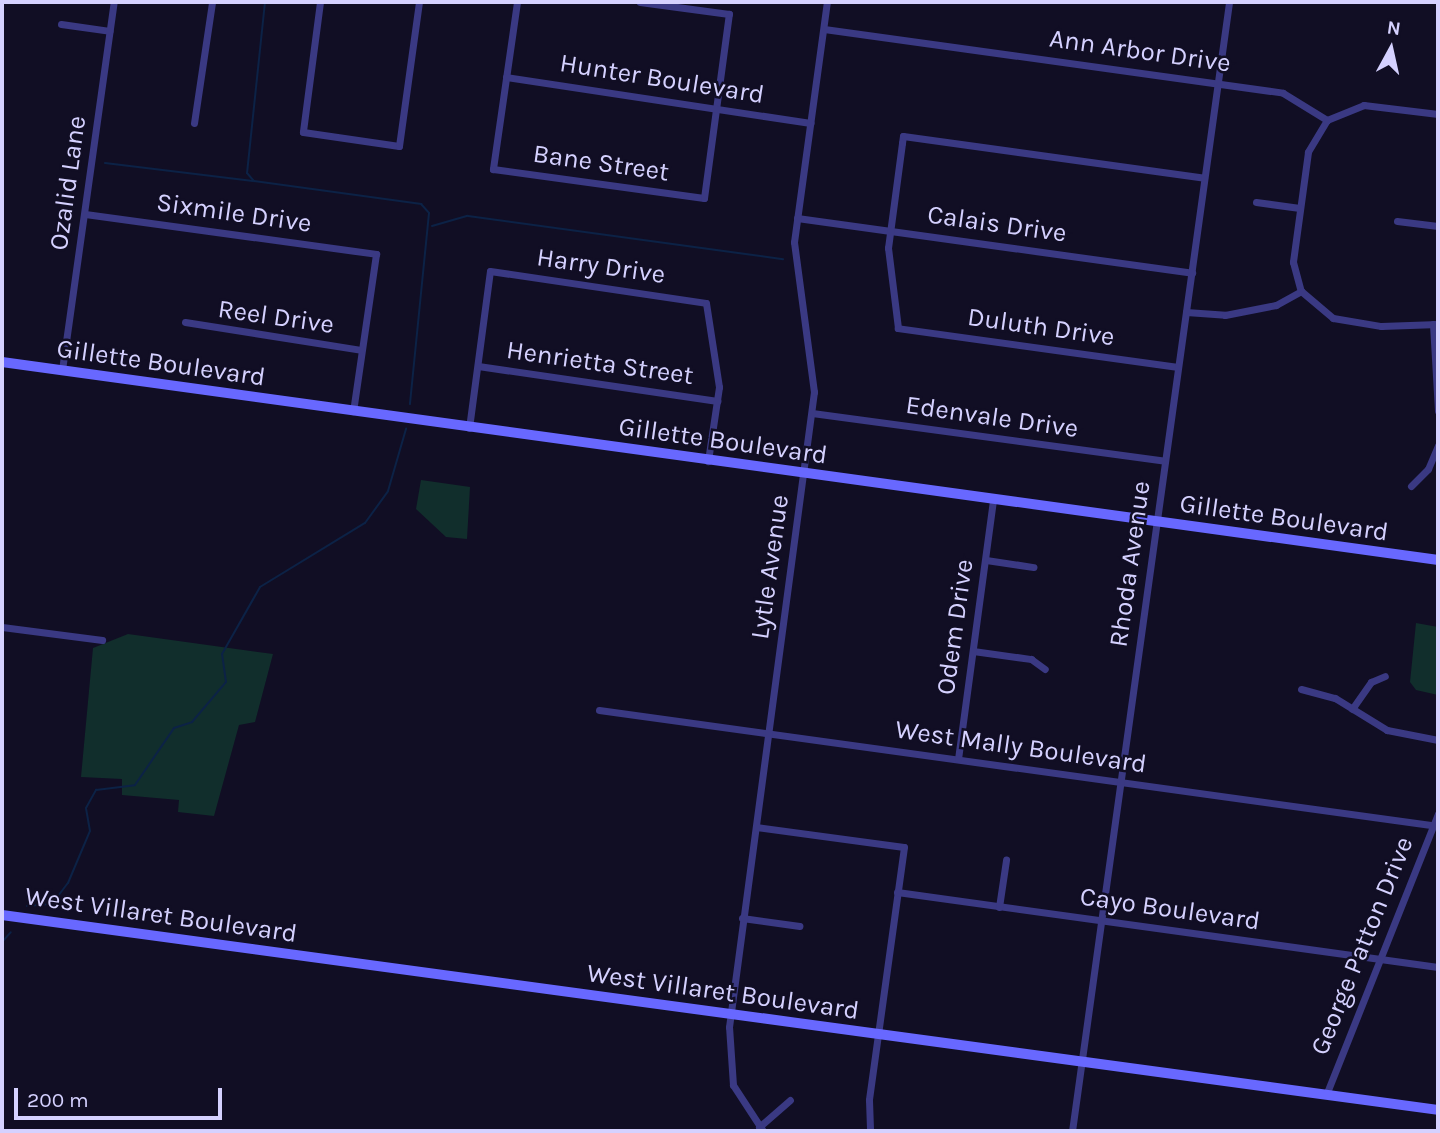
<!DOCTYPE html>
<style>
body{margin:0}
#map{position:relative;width:1440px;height:1133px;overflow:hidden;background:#110e24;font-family:Karla,sans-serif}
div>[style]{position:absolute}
.green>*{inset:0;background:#112e2c}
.stream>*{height:2px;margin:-1px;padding:0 1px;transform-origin:1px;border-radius:1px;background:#0c2246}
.street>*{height:7px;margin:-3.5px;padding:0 3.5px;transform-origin:3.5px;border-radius:3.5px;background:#3a3983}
.secondary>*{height:10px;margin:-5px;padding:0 5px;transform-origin:5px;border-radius:5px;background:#6868ff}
span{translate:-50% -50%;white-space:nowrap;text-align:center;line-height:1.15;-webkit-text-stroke:5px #110e24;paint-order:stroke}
.street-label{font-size:26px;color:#d5d1ff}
.frame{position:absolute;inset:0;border:4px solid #d5d1ff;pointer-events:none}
.north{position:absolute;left:1356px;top:14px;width:70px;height:70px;-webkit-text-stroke:5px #110e24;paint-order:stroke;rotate:8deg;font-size:19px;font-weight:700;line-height:28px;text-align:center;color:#d5d1ff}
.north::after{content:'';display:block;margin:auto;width:24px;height:32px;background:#d5d1ff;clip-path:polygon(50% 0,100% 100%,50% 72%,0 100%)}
.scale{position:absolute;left:14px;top:1088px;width:208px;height:32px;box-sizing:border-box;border:4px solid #d5d1ff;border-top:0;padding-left:9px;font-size:21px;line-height:24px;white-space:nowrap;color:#d5d1ff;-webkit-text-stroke:5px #110e24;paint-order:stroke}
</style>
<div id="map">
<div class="green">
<div style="clip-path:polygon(421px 480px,470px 487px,467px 539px,446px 537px,416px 509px)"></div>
<div style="clip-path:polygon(1416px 623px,1438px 627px,1438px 695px,1416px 690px,1410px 682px)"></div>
<div style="clip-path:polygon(128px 634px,273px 654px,255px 722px,239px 725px,214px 816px,178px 812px,179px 800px,122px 795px,122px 779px,81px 777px,93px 648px)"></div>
</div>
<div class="stream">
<div style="left:265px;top:2px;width:172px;rotate:96deg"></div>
<div style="left:247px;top:173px;width:11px;rotate:49deg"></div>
<div style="left:254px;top:181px;width:169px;rotate:7.8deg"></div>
<div style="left:421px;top:204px;width:12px;rotate:48deg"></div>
<div style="left:429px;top:213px;width:192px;rotate:95.7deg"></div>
<div style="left:105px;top:163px;width:149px;rotate:6.9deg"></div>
<div style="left:432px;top:226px;width:37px;rotate:-16deg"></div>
<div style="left:468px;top:216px;width:318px;rotate:7.8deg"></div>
<div style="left:27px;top:906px;width:25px;rotate:-5deg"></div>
<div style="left:52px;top:904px;width:26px;rotate:-53deg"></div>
<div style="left:68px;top:883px;width:56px;rotate:-67.1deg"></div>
<div style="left:90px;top:831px;width:23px;rotate:-100deg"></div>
<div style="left:86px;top:808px;width:21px;rotate:-61deg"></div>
<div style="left:96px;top:790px;width:39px;rotate:-7deg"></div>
<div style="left:135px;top:785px;width:69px;rotate:-55.6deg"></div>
<div style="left:174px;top:728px;width:19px;rotate:-18deg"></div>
<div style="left:192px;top:722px;width:52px;rotate:-49.6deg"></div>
<div style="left:226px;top:682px;width:28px;rotate:-98deg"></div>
<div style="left:222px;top:654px;width:77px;rotate:-60.4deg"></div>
<div style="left:260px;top:587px;width:123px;rotate:-31.4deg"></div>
<div style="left:365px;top:523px;width:39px;rotate:-54deg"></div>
<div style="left:388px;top:491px;width:65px;rotate:-73.8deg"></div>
<div style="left:2px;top:942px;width:13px;rotate:-48deg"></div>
</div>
<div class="street">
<div style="left:320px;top:2px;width:131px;rotate:97.5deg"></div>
<div style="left:303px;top:132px;width:97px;rotate:8.3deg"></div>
<div style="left:399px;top:146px;width:145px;rotate:-82.1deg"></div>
<div style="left:517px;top:2px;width:169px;rotate:98.2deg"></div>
<div style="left:493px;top:169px;width:213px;rotate:7.8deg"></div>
<div style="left:704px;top:198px;width:186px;rotate:-82.3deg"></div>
<div style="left:729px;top:14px;width:90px;rotate:-172.3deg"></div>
<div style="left:61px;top:24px;width:49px;rotate:8.1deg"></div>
<div style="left:824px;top:29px;width:463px;rotate:7.9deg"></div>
<div style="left:1283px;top:93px;width:52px;rotate:31.5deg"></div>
<div style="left:506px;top:77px;width:308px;rotate:8.6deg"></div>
<div style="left:1438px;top:114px;width:75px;rotate:-173.1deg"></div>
<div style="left:1364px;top:105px;width:40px;rotate:158deg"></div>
<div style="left:1327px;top:120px;width:37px;rotate:121deg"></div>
<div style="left:1308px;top:152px;width:111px;rotate:97.8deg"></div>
<div style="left:1293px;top:262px;width:30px;rotate:75deg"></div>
<div style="left:1301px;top:291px;width:42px;rotate:40.2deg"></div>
<div style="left:1333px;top:318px;width:49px;rotate:9.5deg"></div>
<div style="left:1381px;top:326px;width:57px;rotate:-2deg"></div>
<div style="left:194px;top:123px;width:122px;rotate:-81.5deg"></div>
<div style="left:1256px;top:202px;width:44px;rotate:7.8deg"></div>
<div style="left:85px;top:214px;width:294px;rotate:7.8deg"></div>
<div style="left:376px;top:254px;width:159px;rotate:98.3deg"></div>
<div style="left:797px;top:218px;width:399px;rotate:7.9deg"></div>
<div style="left:1397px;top:221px;width:41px;rotate:7deg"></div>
<div style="left:1186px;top:312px;width:39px;rotate:4deg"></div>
<div style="left:1225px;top:315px;width:52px;rotate:-11.1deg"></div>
<div style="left:1276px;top:305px;width:29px;rotate:-29deg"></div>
<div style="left:185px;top:322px;width:178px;rotate:9deg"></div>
<div style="left:1433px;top:324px;width:87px;rotate:86.7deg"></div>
<div style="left:478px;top:366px;width:242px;rotate:8.3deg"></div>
<div style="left:1178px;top:367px;width:283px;rotate:-172.1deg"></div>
<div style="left:898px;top:328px;width:81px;rotate:-97.1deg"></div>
<div style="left:888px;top:248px;width:106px;rotate:-82.4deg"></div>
<div style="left:902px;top:143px;width:7px;rotate:-82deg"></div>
<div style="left:903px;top:136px;width:304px;rotate:7.9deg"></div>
<div style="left:62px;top:370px;width:372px;rotate:-82deg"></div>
<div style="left:812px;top:413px;width:356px;rotate:7.7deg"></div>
<div style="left:469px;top:428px;width:158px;rotate:-82.4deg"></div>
<div style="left:490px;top:271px;width:218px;rotate:8.4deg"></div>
<div style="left:706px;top:303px;width:85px;rotate:81.2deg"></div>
<div style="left:719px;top:387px;width:75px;rotate:98.5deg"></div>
<div style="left:1411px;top:486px;width:24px;rotate:-45deg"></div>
<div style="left:1428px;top:469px;width:26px;rotate:-67deg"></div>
<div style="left:986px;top:560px;width:48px;rotate:8.5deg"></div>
<div style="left:2px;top:627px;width:101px;rotate:7.4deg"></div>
<div style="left:973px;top:651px;width:59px;rotate:7.9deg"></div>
<div style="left:1031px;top:659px;width:17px;rotate:36deg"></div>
<div style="left:1301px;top:689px;width:35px;rotate:15deg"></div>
<div style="left:1335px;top:698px;width:61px;rotate:31.6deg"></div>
<div style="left:1387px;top:730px;width:52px;rotate:11.1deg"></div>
<div style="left:1352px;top:709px;width:33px;rotate:-55deg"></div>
<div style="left:1371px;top:682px;width:15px;rotate:-23deg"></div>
<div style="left:599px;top:710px;width:847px;rotate:7.87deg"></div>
<div style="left:958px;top:759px;width:260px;rotate:-82.3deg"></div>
<div style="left:756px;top:827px;width:149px;rotate:7.7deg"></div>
<div style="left:904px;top:847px;width:255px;rotate:97.9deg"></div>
<div style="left:869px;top:1100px;width:31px;rotate:88deg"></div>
<div style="left:897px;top:892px;width:546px;rotate:7.89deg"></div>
<div style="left:999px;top:907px;width:48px;rotate:-81.5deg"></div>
<div style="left:742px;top:918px;width:58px;rotate:8deg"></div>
<div style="left:1326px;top:1095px;width:303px;rotate:-68.3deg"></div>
<div style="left:759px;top:1127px;width:41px;rotate:-41.1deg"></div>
<div style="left:763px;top:1131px;width:55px;rotate:-123.1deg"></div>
<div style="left:733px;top:1085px;width:58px;rotate:-93.9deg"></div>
<div style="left:729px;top:1027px;width:641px;rotate:-82.38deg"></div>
<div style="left:814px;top:392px;width:151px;rotate:-97.6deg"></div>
<div style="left:794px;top:242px;width:242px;rotate:-82.2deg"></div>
<div style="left:1072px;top:1131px;width:1140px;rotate:-82.08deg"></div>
</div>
<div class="secondary">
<div style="left:2px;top:362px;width:1450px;rotate:7.85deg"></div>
<div style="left:2px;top:915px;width:1449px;rotate:7.73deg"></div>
</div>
<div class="street-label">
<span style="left:1140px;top:51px;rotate:8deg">Ann Arbor Drive</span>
<span style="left:662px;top:79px;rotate:9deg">Hunter Boulevard</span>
<span style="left:601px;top:163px;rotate:8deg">Bane Street</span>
<span style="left:68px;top:183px;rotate:-82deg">Ozalid Lane</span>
<span style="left:234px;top:213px;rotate:8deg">Sixmile Drive</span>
<span style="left:997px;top:224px;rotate:8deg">Calais Drive</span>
<span style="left:601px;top:266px;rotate:8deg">Harry Drive</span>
<span style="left:276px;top:317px;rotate:8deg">Reel Drive</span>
<span style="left:1041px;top:327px;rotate:8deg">Duluth Drive</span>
<span style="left:161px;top:363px;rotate:8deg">Gillette Boulevard</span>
<span style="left:600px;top:363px;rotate:8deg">Henrietta Street</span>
<span style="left:992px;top:417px;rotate:8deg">Edenvale Drive</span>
<span style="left:723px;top:441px;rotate:8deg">Gillette Boulevard</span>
<span style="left:1284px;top:518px;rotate:8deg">Gillette Boulevard</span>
<span style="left:1130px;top:564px;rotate:-82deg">Rhoda Avenue</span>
<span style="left:770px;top:567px;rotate:-82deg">Lytle Avenue</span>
<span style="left:955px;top:627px;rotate:-82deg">Odem Drive</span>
<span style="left:1021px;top:747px;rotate:8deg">West Mally Boulevard</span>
<span style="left:1170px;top:909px;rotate:8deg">Cayo Boulevard</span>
<span style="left:161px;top:915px;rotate:8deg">West Villaret Boulevard</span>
<span style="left:1362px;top:946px;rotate:-68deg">George Patton Drive</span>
<span style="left:723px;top:992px;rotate:8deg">West Villaret Boulevard</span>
</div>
<div class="frame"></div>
<div class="north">N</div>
<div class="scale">200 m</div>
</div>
